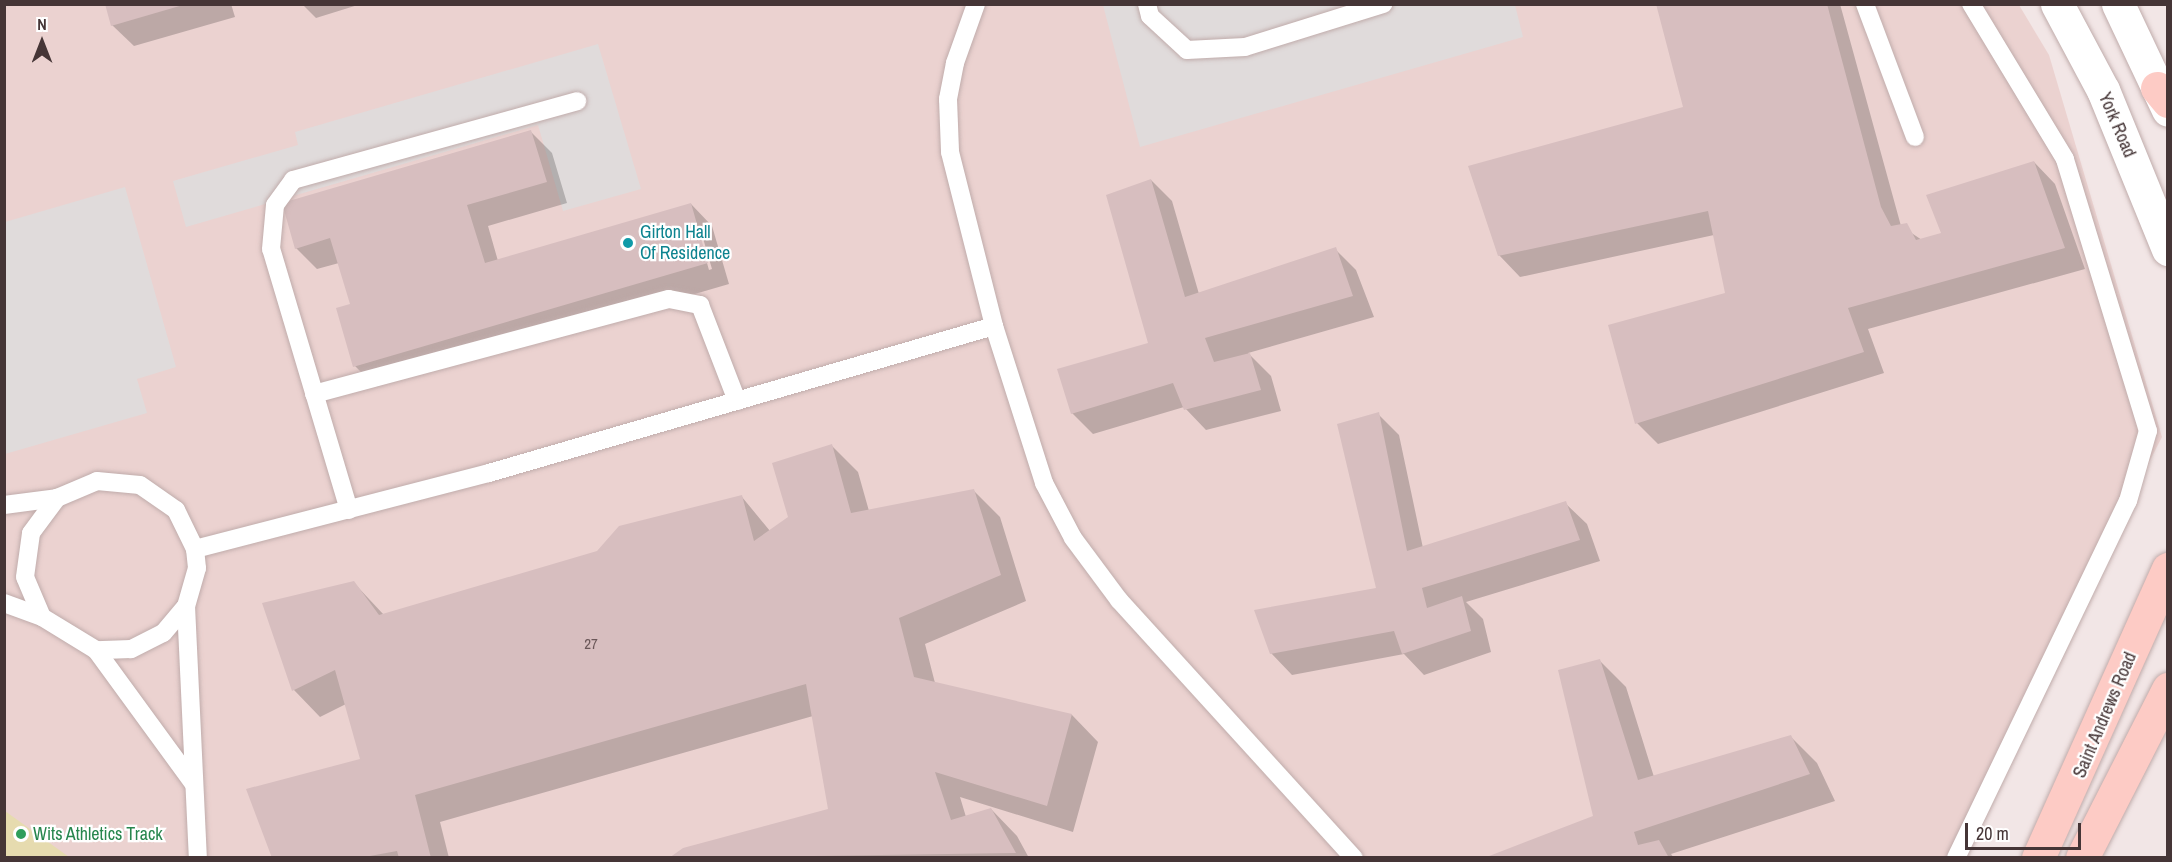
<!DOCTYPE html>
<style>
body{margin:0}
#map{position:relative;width:2172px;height:862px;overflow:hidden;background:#f2e6e6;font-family:"Archivo Narrow",sans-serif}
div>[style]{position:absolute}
.education>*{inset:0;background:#ebd2d0}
.green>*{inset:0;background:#e6dbaf}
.parking>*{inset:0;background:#e0dbdb}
.shadow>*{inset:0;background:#0003}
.building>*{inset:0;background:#d7bebf}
.roads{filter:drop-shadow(0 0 2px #c0acab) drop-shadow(0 0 2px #c0acab)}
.lane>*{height:18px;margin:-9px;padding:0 9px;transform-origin:9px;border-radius:9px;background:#fff}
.street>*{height:33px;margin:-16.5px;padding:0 16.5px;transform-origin:16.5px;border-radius:16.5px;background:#fff}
.secondary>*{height:33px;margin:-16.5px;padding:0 16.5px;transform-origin:16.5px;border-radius:16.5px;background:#fdcbc5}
.dots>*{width:16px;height:16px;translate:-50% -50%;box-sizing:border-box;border:3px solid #fff;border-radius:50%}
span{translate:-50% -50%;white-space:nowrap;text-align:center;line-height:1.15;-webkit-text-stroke:4.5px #fff;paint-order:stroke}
.number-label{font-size:15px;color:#6a5758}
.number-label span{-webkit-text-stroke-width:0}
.street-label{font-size:18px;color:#453536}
.culture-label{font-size:18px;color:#0d838f}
.left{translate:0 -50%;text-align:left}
.leisure-label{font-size:18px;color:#27864d}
.frame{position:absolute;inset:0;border:6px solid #453536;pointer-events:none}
.north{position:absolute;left:12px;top:12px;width:60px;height:60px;-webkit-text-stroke:4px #fff;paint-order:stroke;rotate:0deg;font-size:16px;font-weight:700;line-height:24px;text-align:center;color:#453536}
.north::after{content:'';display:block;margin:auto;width:21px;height:27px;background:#453536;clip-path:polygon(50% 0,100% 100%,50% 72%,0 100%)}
.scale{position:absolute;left:1965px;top:823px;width:116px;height:27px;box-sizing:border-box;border:3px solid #453536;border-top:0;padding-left:8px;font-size:18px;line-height:21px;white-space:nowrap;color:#453536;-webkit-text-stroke:4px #fff;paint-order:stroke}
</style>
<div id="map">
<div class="education">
<div style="clip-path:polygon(5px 5px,2019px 5px,2049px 55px,2162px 437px,1946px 857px,5px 858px)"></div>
</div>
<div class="green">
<div style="clip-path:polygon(5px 811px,69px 857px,5px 857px)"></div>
</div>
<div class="parking">
<div style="clip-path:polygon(1103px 5px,1515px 5px,1523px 37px,1140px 147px)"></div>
<div style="clip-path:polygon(598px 44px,641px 189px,563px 211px,538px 125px,186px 227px,173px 181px,298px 145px,295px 132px)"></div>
<div style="clip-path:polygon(125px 187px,176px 367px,137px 379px,147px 413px,5px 454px,5px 222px)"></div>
</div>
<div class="shadow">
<div style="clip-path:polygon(106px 4px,231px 4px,235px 17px,134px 46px,112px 25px)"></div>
<div style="clip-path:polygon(302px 4px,361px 4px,316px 18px)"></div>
<div style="clip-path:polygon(1657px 4px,1840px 4px,1901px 226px,1922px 240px,1943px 234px,2034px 162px,2055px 184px,2085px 269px,1868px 329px,1884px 373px,1658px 444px,1637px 423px,1727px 294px,1714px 235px,1520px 277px,1499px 255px,1685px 108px)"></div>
<div style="clip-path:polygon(evenodd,531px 132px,552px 153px,567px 203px,488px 226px,498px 261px,691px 204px,712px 226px,729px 284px,376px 387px,355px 366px,352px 306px,339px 263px,317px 269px,296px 248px,531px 132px,697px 228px,700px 228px,712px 269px,709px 270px,697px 228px)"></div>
<div style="clip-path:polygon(1151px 180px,1172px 201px,1199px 294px,1335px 249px,1356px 270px,1374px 317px,1248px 353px,1271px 376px,1281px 411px,1206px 430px,1184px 407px,1093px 434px,1072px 413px,1150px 344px)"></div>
<div style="clip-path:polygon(1378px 414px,1399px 435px,1423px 548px,1565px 503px,1587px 524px,1600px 561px,1466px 602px,1483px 619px,1491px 652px,1424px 675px,1404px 654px,1292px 675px,1271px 653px,1378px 589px)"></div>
<div style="clip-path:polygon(831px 445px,858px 472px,869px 511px,974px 491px,1000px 517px,1026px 601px,925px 644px,935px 683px,1072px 715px,1098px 742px,1073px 832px,960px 797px,966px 817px,991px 809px,1017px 836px,1029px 858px,671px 858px,830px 810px,813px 716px,440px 822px,449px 858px,274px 858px,362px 760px,346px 704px,320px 717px,294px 690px,264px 604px,354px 583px,384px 615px,598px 552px,742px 497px,770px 531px,790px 518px)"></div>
<div style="clip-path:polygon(1599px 660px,1626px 687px,1654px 777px,1791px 737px,1817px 763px,1835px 801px,1671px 854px,1674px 858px,1486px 858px,1595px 817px)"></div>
</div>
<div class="building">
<div style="clip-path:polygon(105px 4px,183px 4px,183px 5px,111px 26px)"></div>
<div style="clip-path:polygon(1656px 4px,1827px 4px,1881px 207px,1891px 226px,1907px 223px,1916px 240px,1941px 233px,1926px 195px,2034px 161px,2065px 248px,1848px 308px,1864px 352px,1635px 424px,1608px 325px,1725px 293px,1708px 211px,1498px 256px,1468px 166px,1683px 107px)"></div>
<div style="clip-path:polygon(531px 130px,547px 182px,467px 205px,485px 263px,691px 203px,708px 263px,353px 367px,336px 308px,350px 304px,330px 238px,295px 249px,282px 203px)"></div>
<div style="clip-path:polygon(1151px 179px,1185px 297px,1336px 247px,1353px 296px,1205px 338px,1214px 362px,1250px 353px,1261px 390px,1184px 410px,1173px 383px,1071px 414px,1057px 369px,1148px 343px,1106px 195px)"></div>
<div style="clip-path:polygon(1379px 412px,1407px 551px,1566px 501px,1580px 540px,1422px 588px,1427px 608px,1462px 596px,1471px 631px,1402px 654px,1394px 631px,1270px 654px,1254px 610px,1376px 588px,1337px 424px)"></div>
<div style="clip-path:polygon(832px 444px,851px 513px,974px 489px,1001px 575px,899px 618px,914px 677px,1072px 714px,1047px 806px,935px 772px,951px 820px,991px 808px,1016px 853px,669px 858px,683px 848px,828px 809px,806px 684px,415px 795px,431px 858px,399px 858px,397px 851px,359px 858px,272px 858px,246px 789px,360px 759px,335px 670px,292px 691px,262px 603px,354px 581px,379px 615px,597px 551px,619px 526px,742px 495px,754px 541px,788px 517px,772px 463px)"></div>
<div style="clip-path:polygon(1600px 659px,1638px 780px,1791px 735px,1810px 774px,1634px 832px,1638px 845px,1659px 840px,1669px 858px,1484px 858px,1593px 816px,1558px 670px)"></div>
</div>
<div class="roads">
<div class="lane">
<div style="left:976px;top:4px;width:63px;rotate:109.6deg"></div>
<div style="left:955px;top:63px;width:37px;rotate:101deg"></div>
<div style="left:948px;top:99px;width:53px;rotate:87.8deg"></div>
<div style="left:950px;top:152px;width:179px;rotate:75.8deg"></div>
<div style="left:994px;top:326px;width:165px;rotate:72.3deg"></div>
<div style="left:1044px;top:483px;width:62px;rotate:62.2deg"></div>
<div style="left:1073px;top:538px;width:77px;rotate:53.4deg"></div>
<div style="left:1119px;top:600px;width:349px;rotate:47.7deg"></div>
<div style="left:1147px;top:4px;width:12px;rotate:76deg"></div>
<div style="left:1150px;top:16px;width:50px;rotate:42.6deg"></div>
<div style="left:1187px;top:50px;width:58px;rotate:-3deg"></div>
<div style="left:1245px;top:47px;width:145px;rotate:-17.3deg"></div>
<div style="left:1865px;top:4px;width:142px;rotate:69.4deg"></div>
<div style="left:314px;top:394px;width:367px;rotate:-15deg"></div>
<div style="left:669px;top:299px;width:32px;rotate:11deg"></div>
<div style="left:700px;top:305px;width:103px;rotate:68.9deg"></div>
<div style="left:4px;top:505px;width:53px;rotate:-7.5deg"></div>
<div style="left:57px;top:498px;width:43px;rotate:-23deg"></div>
<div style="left:97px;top:481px;width:43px;rotate:5.3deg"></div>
<div style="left:140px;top:485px;width:44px;rotate:34.8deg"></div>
<div style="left:176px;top:510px;width:43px;rotate:64deg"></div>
<div style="left:195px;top:549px;width:19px;rotate:84deg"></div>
<div style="left:197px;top:568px;width:40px;rotate:106deg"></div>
<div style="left:186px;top:606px;width:35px;rotate:130deg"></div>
<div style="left:163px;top:633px;width:36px;rotate:153deg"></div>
<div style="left:131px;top:649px;width:35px;rotate:178deg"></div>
<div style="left:96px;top:650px;width:63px;rotate:-148.6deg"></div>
<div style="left:42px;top:617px;width:43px;rotate:-113deg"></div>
<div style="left:25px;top:577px;width:44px;rotate:-82.2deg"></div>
<div style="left:31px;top:533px;width:44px;rotate:-53.4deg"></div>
<div style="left:349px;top:510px;width:272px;rotate:-106.6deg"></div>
<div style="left:271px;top:249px;width:44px;rotate:-84.8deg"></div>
<div style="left:275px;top:205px;width:31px;rotate:-54deg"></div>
<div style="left:293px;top:180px;width:295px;rotate:-15.5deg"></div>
<div style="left:195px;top:549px;width:304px;rotate:-14.5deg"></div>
<div style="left:489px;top:473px;width:526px;rotate:-16.23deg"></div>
<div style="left:4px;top:603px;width:40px;rotate:20.2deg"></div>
<div style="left:186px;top:606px;width:252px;rotate:87.3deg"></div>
<div style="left:96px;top:650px;width:165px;rotate:53.9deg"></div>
<div style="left:1956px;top:858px;width:396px;rotate:-64.3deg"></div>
<div style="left:2128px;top:501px;width:73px;rotate:-74.1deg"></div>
<div style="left:2148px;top:431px;width:284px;rotate:-107deg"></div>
<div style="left:2065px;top:159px;width:181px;rotate:-121.2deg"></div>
</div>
<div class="street">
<div style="left:2057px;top:4px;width:98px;rotate:61.9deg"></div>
<div style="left:2103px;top:90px;width:172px;rotate:67.8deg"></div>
<div style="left:2118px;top:4px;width:117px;rotate:64.7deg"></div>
</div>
<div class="secondary">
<div style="left:2157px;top:88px;width:17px;rotate:50deg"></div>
<div style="left:2038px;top:858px;width:317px;rotate:-65.8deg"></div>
<div style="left:2082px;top:858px;width:190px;rotate:-63deg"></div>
</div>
</div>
<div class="dots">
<div style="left:628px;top:243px;background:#0f9aa8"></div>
<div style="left:21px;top:834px;background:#2e9e5b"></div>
</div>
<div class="number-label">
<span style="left:591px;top:644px">27</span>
</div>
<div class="street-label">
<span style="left:2117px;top:125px;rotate:67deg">York Road</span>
<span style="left:2105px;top:715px;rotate:-67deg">Saint Andrews Road</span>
</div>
<div class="culture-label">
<span class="left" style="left:640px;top:243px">Girton Hall<br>Of Residence</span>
</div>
<div class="leisure-label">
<span class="left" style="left:33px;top:834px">Wits Athletics Track</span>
</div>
<div class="frame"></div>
<div class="north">N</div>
<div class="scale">20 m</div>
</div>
